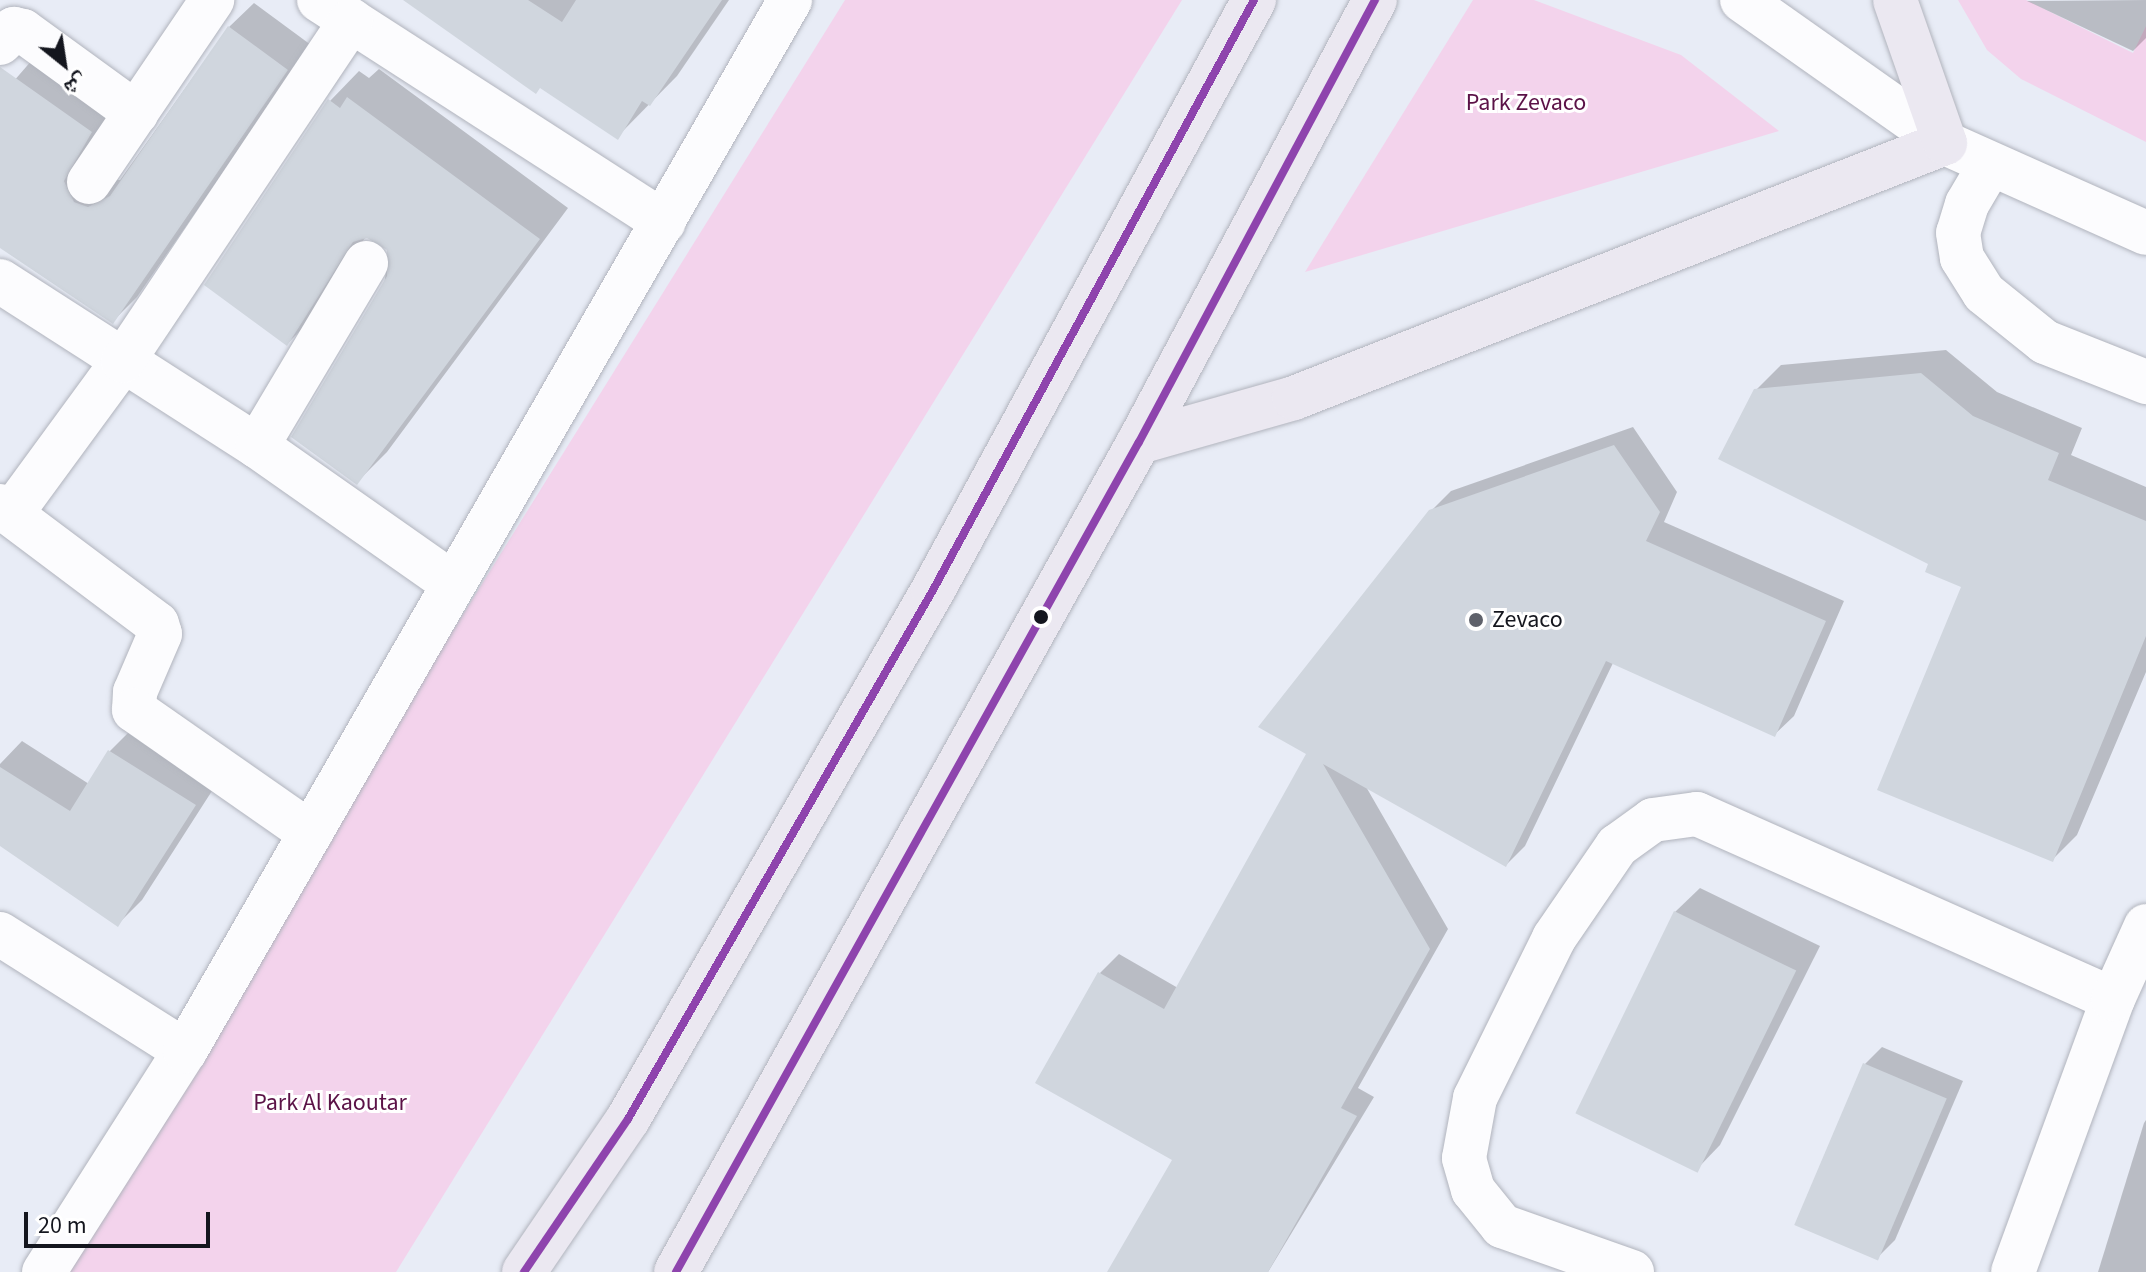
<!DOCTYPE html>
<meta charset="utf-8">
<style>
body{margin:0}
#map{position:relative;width:2146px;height:1272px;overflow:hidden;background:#e8ecf6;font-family:"Source Sans 3","Noto Naskh Arabic",sans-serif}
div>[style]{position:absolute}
.green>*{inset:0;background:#f3d3ec}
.shadow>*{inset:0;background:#0003}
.building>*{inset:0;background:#d0d6de;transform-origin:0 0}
.roads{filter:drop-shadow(0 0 2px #b1b4bd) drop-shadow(0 0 2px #b1b4bd)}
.minor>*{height:44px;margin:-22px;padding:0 22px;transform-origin:22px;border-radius:22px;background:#fcfcfe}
.primary>*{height:44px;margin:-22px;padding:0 22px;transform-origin:22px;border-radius:22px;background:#ebe8f1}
.bus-1>*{height:8px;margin:-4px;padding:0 4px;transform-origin:4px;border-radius:4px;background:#8e44ad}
.dots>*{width:22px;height:22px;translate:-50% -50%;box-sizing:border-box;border:4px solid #fff;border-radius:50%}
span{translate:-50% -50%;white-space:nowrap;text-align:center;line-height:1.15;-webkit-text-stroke:6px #fff;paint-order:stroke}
.park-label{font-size:24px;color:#5b1247}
.poi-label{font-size:24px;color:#14161e}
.left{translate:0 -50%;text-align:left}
.north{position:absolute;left:24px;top:24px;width:80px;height:80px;-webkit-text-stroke:6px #fff;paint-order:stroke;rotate:150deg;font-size:22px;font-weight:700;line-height:32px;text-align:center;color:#14161e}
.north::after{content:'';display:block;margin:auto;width:28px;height:36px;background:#14161e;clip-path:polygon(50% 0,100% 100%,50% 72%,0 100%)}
.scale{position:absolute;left:24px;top:1212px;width:186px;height:36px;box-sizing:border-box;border:4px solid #14161e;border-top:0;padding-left:10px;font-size:24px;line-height:28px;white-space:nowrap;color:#14161e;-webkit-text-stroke:6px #fff;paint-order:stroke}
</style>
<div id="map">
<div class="green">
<div style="clip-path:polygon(845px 0,1182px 0,396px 1272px,54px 1272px)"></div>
<div style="clip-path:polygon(1473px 0,1534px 0,1681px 55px,1779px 131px,1305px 272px)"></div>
<div style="clip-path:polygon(1958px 0,2026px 0,2133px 53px,2146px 26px,2146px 142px,2021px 79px,1987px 50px)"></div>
</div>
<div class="shadow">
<div style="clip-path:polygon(405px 0,729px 0,677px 76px,617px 137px)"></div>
<div style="clip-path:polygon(2146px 0,2146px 38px,2133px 51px,2027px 1px)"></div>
<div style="clip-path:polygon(254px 3px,311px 45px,137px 297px,113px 321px,0 245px,0 97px,39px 52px,115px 107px,100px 179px,120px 180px,229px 27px)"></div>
<div style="clip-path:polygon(379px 69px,568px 208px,387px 452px,357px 482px,389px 249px,366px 236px,317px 314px,287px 344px,330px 101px,359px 71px,369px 78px)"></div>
<div style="clip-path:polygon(1946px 350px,1997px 392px,2082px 428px,2071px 455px,2146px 487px,2146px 672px,2077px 835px,2053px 859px,1963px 586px,1931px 563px,1756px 390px,1781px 365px)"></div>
<div style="clip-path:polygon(1633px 427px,1677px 492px,1664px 522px,1844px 601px,1794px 716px,1775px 734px,1613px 663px,1525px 846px,1506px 865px,1365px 785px,1448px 929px,1358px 1088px,1374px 1097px,1268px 1272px,1109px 1272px,1175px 1159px,1100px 973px,1119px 954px,1178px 988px,1309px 754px,1431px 511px,1451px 491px)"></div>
<div style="clip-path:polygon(134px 727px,219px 780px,142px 900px,118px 924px,0 845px,0 764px,22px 741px,89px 784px,110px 751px)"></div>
<div style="clip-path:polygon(1700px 888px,1820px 946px,1720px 1145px,1696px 1170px,1675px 912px)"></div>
<div style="clip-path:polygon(1882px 1047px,1963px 1081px,1895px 1240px,1878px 1257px,1865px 1064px)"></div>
<div style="clip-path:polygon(2146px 1120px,2146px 1272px,2098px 1272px,2144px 1123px)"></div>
</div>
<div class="building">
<div style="clip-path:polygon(403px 0,528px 0,562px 22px,576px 0,722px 0,650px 106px,642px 101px,618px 140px,540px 88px,536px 94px)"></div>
<div style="clip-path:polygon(228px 26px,288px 70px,113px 324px,0 248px,0 67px,92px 132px,64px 181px,74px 202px,88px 207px,110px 196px)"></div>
<div style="clip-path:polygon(347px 97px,540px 239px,357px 485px,291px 437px,387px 276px,387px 250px,367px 238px,353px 242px,287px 346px,204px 285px,328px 99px,340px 108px)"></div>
<div style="clip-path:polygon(1921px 373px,1973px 416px,2059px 453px,2048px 480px,2146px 521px,2146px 636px,2053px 862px,1877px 790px,1961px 587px,1925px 572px,1928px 564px,1718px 459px,1754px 389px)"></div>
<div style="clip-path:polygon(1614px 445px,1660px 512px,1646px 541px,1826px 621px,1775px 737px,1606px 661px,1506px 867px,1323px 764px,1430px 949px,1341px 1108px,1357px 1116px,1268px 1272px,1107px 1272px,1172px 1160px,1035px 1083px,1098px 972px,1164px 1009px,1306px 754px,1258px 727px,1429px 510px)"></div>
<div style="clip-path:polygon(108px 750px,196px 805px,118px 927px,0 846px,0 767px,70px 811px)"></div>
<div style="left:1674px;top:911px;width:136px;height:225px;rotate:26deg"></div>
<div style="left:1863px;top:1063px;width:91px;height:176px;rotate:23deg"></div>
</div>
<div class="roads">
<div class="minor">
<div style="left:319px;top:0;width:410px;rotate:32.8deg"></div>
<div style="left:1742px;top:0;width:248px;rotate:35.2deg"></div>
<div style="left:1945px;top:143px;width:220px;rotate:24.1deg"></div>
<div style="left:0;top:43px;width:20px;rotate:-45deg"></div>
<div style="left:14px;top:29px;width:9px;rotate:13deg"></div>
<div style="left:23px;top:31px;width:140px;rotate:36deg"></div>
<div style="left:1990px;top:165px;width:45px;rotate:120.5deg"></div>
<div style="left:1967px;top:204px;width:30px;rotate:107deg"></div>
<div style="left:1958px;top:233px;width:25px;rotate:81deg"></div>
<div style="left:1962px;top:258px;width:41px;rotate:57.8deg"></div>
<div style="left:1984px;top:293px;width:78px;rotate:38.8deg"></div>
<div style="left:2045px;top:342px;width:109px;rotate:21.6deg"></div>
<div style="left:89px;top:182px;width:220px;rotate:-55.9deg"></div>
<div style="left:0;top:281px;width:305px;rotate:32.7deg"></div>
<div style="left:257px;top:446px;width:238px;rotate:35.1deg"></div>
<div style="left:257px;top:446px;width:213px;rotate:-59.2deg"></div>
<div style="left:0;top:506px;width:196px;rotate:36.9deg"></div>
<div style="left:157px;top:624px;width:10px;rotate:73deg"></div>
<div style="left:160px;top:634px;width:63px;rotate:113.3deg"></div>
<div style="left:135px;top:692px;width:18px;rotate:93deg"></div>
<div style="left:134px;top:710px;width:215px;rotate:34.9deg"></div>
<div style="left:11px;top:514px;width:190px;rotate:-53.8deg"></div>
<div style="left:123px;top:361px;width:410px;rotate:-56.2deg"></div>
<div style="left:0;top:934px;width:219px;rotate:32.3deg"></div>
<div style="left:44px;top:1272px;width:262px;rotate:-57.5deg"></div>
<div style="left:185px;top:1051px;width:1213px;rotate:-60.07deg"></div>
<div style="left:1632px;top:1272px;width:138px;rotate:-160.5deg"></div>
<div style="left:1502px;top:1226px;width:46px;rotate:-128.9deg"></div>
<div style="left:1473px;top:1190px;width:33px;rotate:-106deg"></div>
<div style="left:1464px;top:1158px;width:61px;rotate:-79.6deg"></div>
<div style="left:1475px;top:1098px;width:178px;rotate:-63.7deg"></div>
<div style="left:1554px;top:938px;width:112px;rotate:-55.6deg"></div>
<div style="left:1617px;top:846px;width:44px;rotate:-35.8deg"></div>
<div style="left:1653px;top:820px;width:44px;rotate:-7.8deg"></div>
<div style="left:1697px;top:814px;width:455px;rotate:24deg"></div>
<div style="left:2013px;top:1272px;width:291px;rotate:-69.9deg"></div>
<div style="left:2113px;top:999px;width:80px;rotate:-65.7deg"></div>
</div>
<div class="primary">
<div style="left:1139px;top:442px;width:161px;rotate:-15.8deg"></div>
<div style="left:1294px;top:398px;width:699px;rotate:-21.39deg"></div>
<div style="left:1945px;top:143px;width:151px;rotate:-109.3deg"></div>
<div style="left:524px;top:1272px;width:185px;rotate:-55.8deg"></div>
<div style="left:628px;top:1119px;width:611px;rotate:-60.03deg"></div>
<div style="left:933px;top:590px;width:672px;rotate:-61.45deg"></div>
<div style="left:676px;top:1272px;width:950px;rotate:-60.85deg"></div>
<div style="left:1139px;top:442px;width:501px;rotate:-61.9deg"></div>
</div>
</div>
<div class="bus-1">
<div style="left:524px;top:1272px;width:185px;rotate:-55.8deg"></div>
<div style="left:628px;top:1119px;width:611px;rotate:-60.03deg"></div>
<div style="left:933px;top:590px;width:672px;rotate:-61.45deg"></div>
<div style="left:676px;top:1272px;width:950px;rotate:-60.85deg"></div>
<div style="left:1139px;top:442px;width:501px;rotate:-61.9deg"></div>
</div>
<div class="dots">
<div style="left:1041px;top:617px;background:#14161e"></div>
<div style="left:1476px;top:620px;background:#5e616a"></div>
</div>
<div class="park-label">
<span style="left:1526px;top:103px">Park Zevaco</span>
<span style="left:330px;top:1103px">Park Al Kaoutar</span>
</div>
<div class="poi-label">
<span class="left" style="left:1492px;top:620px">Zevaco</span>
</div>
<div class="north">ش</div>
<div class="scale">20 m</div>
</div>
